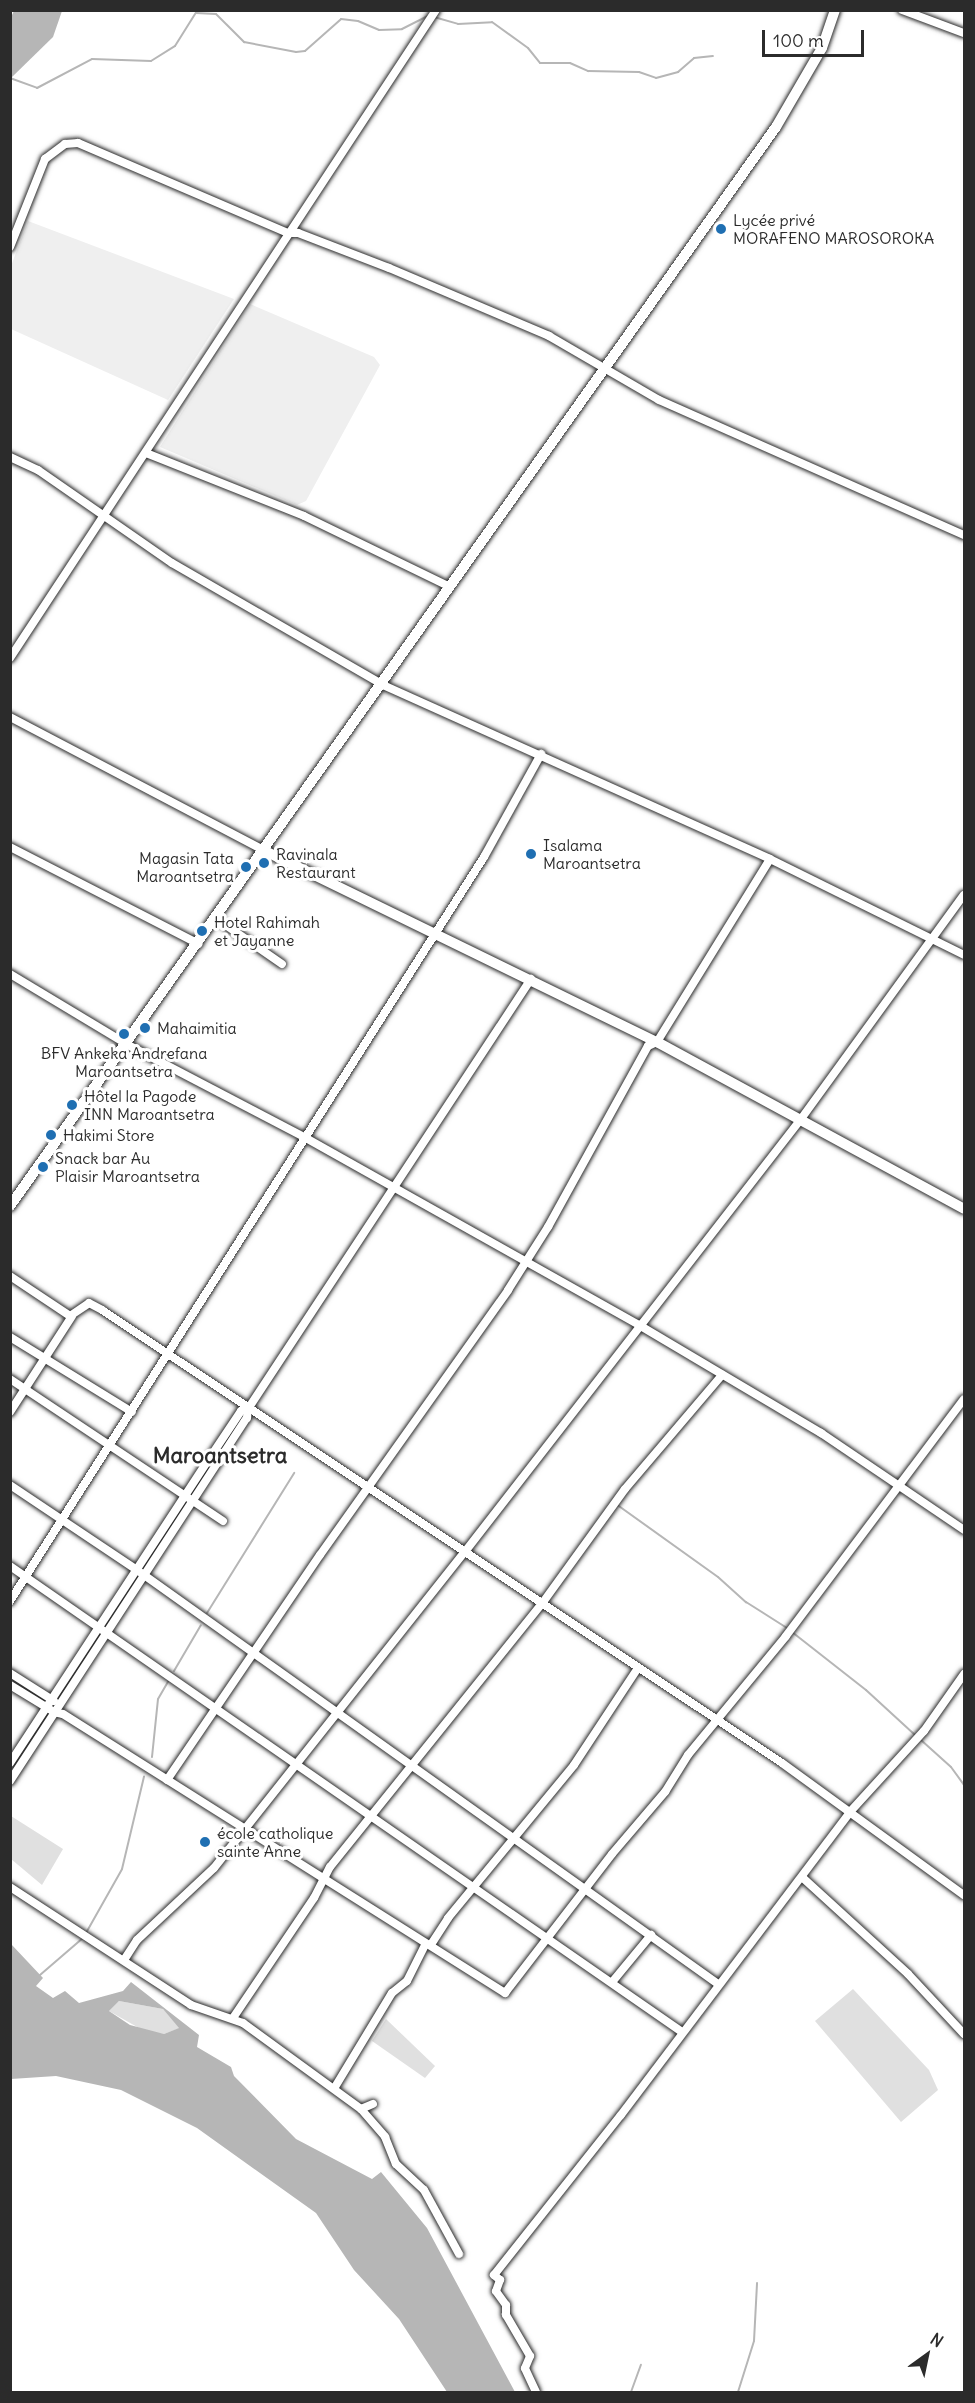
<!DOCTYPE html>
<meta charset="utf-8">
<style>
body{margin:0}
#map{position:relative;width:975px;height:2403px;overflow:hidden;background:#fff;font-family:Delius,sans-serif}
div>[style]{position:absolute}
.built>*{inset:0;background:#efefef}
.green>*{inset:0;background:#e0e0e0}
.water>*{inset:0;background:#b6b6b6}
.stream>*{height:2px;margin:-1px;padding:0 1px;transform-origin:1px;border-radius:1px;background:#b6b6b6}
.roads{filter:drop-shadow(0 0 2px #2b2b2b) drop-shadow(0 0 2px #2b2b2b)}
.street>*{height:8px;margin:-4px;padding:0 4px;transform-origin:4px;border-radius:4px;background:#fff}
.secondary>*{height:10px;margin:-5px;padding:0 5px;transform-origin:5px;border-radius:5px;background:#fff}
.dots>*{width:16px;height:16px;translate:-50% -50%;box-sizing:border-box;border:3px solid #fff;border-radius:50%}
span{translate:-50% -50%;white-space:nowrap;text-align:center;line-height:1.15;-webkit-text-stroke:6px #fff;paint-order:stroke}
.poi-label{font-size:16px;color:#2b2b2b}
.left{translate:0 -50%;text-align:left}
.right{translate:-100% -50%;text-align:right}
.district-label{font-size:22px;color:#2b2b2b;font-weight:700}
.frame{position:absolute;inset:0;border:12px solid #2b2b2b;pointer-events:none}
.north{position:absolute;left:897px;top:2325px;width:60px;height:60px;-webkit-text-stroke:4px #fff;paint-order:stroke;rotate:33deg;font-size:16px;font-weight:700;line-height:24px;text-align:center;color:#2b2b2b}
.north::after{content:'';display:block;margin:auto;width:21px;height:27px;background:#2b2b2b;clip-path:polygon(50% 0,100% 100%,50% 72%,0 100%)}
.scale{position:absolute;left:762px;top:30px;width:102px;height:27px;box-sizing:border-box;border:3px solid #2b2b2b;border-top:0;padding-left:8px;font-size:18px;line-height:21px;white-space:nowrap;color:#2b2b2b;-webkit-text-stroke:4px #fff;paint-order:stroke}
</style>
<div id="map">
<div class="built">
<div style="clip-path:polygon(28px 221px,234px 299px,168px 400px,11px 329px,11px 266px)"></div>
<div style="clip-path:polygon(250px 304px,374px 357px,380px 365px,306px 501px,297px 505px,160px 447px)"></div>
</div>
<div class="green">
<div style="clip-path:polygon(11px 1816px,63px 1849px,42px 1885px,11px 1859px)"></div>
<div style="clip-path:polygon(853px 1989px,929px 2070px,938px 2090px,901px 2122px,815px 2021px)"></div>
<div style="clip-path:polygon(119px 2001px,163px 2009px,180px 2028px,164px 2034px,146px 2032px,109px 2011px)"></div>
<div style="clip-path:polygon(386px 2019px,435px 2066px,425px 2078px,372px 2041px)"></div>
</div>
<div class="water">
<div style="clip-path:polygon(14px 11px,62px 11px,53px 37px,11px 78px,11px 17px)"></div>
<div style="clip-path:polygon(evenodd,11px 1944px,43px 1978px,36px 1986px,53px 1998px,65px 1991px,79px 2003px,123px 1991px,131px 1982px,199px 2035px,197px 2047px,231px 2067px,234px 2076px,296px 2139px,372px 2179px,381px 2172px,427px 2228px,515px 2392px,447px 2392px,399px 2319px,354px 2270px,316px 2213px,197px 2128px,121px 2090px,56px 2076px,11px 2079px,11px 1944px,119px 2001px,163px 2009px,179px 2028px,164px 2034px,130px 2025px,109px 2011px,119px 2001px)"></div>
</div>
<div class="stream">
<div style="left:434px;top:17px;width:25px;rotate:16deg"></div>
<div style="left:458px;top:24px;width:34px;rotate:-3deg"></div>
<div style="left:492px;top:22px;width:44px;rotate:35.8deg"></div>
<div style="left:528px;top:48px;width:19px;rotate:51deg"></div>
<div style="left:540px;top:63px;width:30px"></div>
<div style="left:570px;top:63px;width:20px;rotate:24deg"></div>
<div style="left:588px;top:71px;width:51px;rotate:1.1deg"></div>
<div style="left:639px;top:72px;width:18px;rotate:19deg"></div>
<div style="left:656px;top:78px;width:23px;rotate:-15deg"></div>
<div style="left:678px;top:72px;width:21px;rotate:-41deg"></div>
<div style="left:694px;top:58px;width:19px;rotate:-6deg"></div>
<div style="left:10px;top:78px;width:29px;rotate:20deg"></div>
<div style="left:37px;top:88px;width:62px;rotate:-27.8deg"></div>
<div style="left:92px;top:59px;width:59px;rotate:1.9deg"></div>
<div style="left:151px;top:61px;width:28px;rotate:-32deg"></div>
<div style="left:175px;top:46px;width:39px;rotate:-58deg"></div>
<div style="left:196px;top:13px;width:20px;rotate:3deg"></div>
<div style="left:216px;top:14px;width:40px;rotate:45deg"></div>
<div style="left:244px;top:42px;width:53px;rotate:10.9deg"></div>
<div style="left:296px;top:52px;width:9px;rotate:-6deg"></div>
<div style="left:305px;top:51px;width:48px;rotate:-41.6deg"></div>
<div style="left:341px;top:19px;width:17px;rotate:7deg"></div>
<div style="left:358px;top:21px;width:23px;rotate:23deg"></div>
<div style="left:379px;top:30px;width:23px;rotate:-2deg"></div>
<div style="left:402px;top:29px;width:29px;rotate:-27deg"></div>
<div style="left:616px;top:1504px;width:125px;rotate:35.6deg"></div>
<div style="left:718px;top:1577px;width:38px;rotate:42deg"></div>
<div style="left:746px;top:1602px;width:49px;rotate:32.4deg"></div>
<div style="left:207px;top:1613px;width:165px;rotate:-58.1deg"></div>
<div style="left:792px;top:1632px;width:94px;rotate:38.1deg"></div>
<div style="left:866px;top:1690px;width:67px;rotate:42.6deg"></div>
<div style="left:174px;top:1671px;width:53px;rotate:-59.6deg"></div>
<div style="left:921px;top:1740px;width:40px;rotate:42deg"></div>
<div style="left:951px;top:1767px;width:22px;rotate:54deg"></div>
<div style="left:152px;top:1757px;width:58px;rotate:-84.1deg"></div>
<div style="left:158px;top:1699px;width:20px;rotate:-60deg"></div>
<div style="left:86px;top:1933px;width:73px;rotate:-60.6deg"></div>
<div style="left:122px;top:1869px;width:95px;rotate:-76.6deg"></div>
<div style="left:40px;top:1975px;width:57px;rotate:-40.7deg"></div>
<div style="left:631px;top:2392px;width:29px;rotate:-70deg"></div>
<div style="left:738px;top:2392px;width:53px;rotate:-72.6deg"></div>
<div style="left:754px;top:2341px;width:58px;rotate:-87deg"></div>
</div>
<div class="roads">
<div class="street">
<div style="left:902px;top:10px;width:66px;rotate:20.4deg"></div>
<div style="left:10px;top:247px;width:95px;rotate:-68.3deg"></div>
<div style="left:45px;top:159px;width:25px;rotate:-37deg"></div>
<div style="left:65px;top:144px;width:13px;rotate:-4deg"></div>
<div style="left:78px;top:143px;width:228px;rotate:23.2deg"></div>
<div style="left:288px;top:233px;width:10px"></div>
<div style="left:298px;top:233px;width:97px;rotate:21deg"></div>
<div style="left:389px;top:268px;width:174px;rotate:23deg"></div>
<div style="left:549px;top:336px;width:127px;rotate:30.2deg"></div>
<div style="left:659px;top:400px;width:334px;rotate:23.9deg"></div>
<div style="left:146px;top:453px;width:170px;rotate:21.7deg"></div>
<div style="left:304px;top:516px;width:162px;rotate:25.9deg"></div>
<div style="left:10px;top:457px;width:31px;rotate:25deg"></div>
<div style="left:38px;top:470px;width:163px;rotate:34.8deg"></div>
<div style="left:172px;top:563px;width:244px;rotate:30deg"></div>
<div style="left:383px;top:685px;width:424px;rotate:24.2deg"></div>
<div style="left:770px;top:859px;width:216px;rotate:26.3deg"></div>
<div style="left:10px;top:658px;width:775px;rotate:-56.68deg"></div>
<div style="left:10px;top:717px;width:288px;rotate:27.7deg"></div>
<div style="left:10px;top:847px;width:212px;rotate:27.2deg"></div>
<div style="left:217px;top:919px;width:79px;rotate:34.7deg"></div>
<div style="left:10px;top:974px;width:138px;rotate:31deg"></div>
<div style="left:128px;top:1045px;width:199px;rotate:27.6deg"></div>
<div style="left:304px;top:1137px;width:384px;rotate:29.3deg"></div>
<div style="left:639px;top:1325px;width:212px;rotate:30.7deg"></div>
<div style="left:821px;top:1433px;width:173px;rotate:34.1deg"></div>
<div style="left:10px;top:1276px;width:72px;rotate:33.7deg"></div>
<div style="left:70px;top:1316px;width:23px;rotate:-34deg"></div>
<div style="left:89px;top:1303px;width:15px;rotate:28deg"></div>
<div style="left:102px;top:1310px;width:817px;rotate:33.67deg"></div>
<div style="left:782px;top:1763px;width:225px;rotate:36deg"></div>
<div style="left:10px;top:1337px;width:143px;rotate:31.6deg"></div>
<div style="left:10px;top:1379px;width:256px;rotate:33.7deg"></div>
<div style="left:10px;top:1412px;width:114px;rotate:-57.1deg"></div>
<div style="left:10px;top:1485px;width:153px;rotate:33.8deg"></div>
<div style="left:137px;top:1570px;width:713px;rotate:35.47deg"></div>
<div style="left:10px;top:1566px;width:818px;rotate:34.74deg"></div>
<div style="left:10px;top:1601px;width:882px;rotate:-57.5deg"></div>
<div style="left:484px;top:857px;width:118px;rotate:-61deg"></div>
<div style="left:10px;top:1673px;width:52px;rotate:32.5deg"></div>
<div style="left:10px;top:1685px;width:52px;rotate:31.5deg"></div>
<div style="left:54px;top:1712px;width:9px;rotate:13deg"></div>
<div style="left:63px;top:1714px;width:523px;rotate:32.26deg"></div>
<div style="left:505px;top:1993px;width:175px;rotate:-52.4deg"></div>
<div style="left:612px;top:1854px;width:82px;rotate:-49.5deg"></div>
<div style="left:665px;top:1792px;width:44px;rotate:-58.1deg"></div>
<div style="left:688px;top:1755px;width:154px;rotate:-50.5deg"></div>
<div style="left:786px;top:1636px;width:296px;rotate:-53.1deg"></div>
<div style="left:10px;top:1763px;width:363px;rotate:-56.8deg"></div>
<div style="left:209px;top:1459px;width:58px;rotate:-56.3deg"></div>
<div style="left:241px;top:1411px;width:7px;rotate:-16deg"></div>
<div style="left:248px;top:1409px;width:515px;rotate:-56.65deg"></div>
<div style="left:167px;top:1780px;width:272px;rotate:-55.8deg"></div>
<div style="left:320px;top:1555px;width:325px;rotate:-54.6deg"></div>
<div style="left:508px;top:1290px;width:75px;rotate:-57.6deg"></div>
<div style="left:548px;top:1227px;width:207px;rotate:-61.1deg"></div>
<div style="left:648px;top:1046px;width:10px;rotate:-24deg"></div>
<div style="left:657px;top:1042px;width:215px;rotate:-58.3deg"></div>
<div style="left:10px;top:1781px;width:434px;rotate:-56.9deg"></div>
<div style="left:247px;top:1418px;width:9px;rotate:-84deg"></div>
<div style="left:803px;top:1878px;width:142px;rotate:42.4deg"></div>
<div style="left:908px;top:1974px;width:82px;rotate:47deg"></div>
<div style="left:10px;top:1887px;width:216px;rotate:33.1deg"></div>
<div style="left:191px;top:2005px;width:55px;rotate:19.1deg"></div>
<div style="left:243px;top:2023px;width:146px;rotate:36.1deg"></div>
<div style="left:361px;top:2109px;width:13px;rotate:-23deg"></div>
<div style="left:432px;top:1943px;width:30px;rotate:-57deg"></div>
<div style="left:448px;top:1918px;width:198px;rotate:-50.5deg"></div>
<div style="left:574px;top:1765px;width:116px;rotate:-56.6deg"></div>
<div style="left:124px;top:1960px;width:24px;rotate:-57deg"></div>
<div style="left:137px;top:1940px;width:105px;rotate:-43.1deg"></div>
<div style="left:214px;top:1868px;width:402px;rotate:-51.6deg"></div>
<div style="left:464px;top:1553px;width:549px;rotate:-52.17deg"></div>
<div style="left:801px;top:1119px;width:277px;rotate:-54deg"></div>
<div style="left:613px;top:1981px;width:60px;rotate:-50.4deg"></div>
<div style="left:233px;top:2018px;width:145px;rotate:-56deg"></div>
<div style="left:314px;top:1898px;width:35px;rotate:-63deg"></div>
<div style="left:330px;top:1867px;width:336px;rotate:-51.2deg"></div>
<div style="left:541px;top:1605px;width:143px;rotate:-54.1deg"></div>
<div style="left:625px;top:1489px;width:150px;rotate:-49.6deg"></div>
<div style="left:335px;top:2087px;width:110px;rotate:-58.8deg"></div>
<div style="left:392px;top:1993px;width:19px;rotate:-39deg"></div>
<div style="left:407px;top:1981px;width:40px;rotate:-63.4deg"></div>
<div style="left:361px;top:2109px;width:37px;rotate:49deg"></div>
<div style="left:385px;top:2137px;width:29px;rotate:68deg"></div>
<div style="left:396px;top:2164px;width:38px;rotate:43deg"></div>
<div style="left:424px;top:2190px;width:73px;rotate:61.3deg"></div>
<div style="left:536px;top:2392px;width:26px;rotate:-115deg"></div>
<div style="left:525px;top:2368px;width:13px;rotate:-67deg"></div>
<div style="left:530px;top:2356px;width:48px;rotate:-120.3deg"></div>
<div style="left:506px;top:2315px;width:10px;rotate:-90deg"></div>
<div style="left:506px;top:2305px;width:17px;rotate:-126deg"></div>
<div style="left:496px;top:2291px;width:12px;rotate:-70deg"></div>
<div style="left:500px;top:2280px;width:8px;rotate:-140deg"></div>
<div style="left:494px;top:2275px;width:204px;rotate:-51.6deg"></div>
<div style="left:621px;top:2115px;width:378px;rotate:-52.9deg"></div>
<div style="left:849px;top:1813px;width:111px;rotate:-47.6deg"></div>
<div style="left:924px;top:1731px;width:70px;rotate:-54.9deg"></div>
</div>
<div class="secondary">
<div style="left:265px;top:851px;width:436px;rotate:26deg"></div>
<div style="left:657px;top:1042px;width:349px;rotate:28.5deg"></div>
<div style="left:10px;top:1206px;width:1323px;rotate:-54.63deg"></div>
<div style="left:776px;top:127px;width:91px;rotate:-59.8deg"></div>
<div style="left:822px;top:48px;width:40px;rotate:-71.1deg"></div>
</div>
</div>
<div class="dots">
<div style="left:721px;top:229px;background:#1f6fb2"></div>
<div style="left:531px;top:854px;background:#1f6fb2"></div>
<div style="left:264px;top:863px;background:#1f6fb2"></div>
<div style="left:246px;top:867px;background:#1f6fb2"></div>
<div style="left:202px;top:931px;background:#1f6fb2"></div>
<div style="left:145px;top:1028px;background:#1f6fb2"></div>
<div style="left:124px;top:1034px;background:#1f6fb2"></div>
<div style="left:72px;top:1105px;background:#1f6fb2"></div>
<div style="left:51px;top:1135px;background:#1f6fb2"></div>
<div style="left:43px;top:1167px;background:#1f6fb2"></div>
<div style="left:205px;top:1842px;background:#1f6fb2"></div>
</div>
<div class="poi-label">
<span class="left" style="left:733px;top:229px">Lycée privé<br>MORAFENO MAROSOROKA</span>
<span class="left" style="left:543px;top:854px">Isalama<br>Maroantsetra</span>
<span class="left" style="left:276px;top:863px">Ravinala<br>Restaurant</span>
<span class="right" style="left:234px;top:867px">Magasin Tata<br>Maroantsetra</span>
<span class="left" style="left:214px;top:931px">Hotel Rahimah<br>et Jayanne</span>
<span class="left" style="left:157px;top:1028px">Mahaimitia</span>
<span style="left:124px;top:1062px">BFV Ankeka Andrefana<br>Maroantsetra</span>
<span class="left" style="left:84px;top:1105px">Hôtel la Pagode<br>INN Maroantsetra</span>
<span class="left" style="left:63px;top:1135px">Hakimi Store</span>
<span class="left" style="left:55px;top:1167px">Snack bar Au<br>Plaisir Maroantsetra</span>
<span class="left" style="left:217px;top:1842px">école catholique<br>sainte Anne</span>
</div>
<div class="district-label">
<span style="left:220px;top:1456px">Maroantsetra</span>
</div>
<div class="frame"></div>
<div class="north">N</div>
<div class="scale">100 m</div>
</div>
